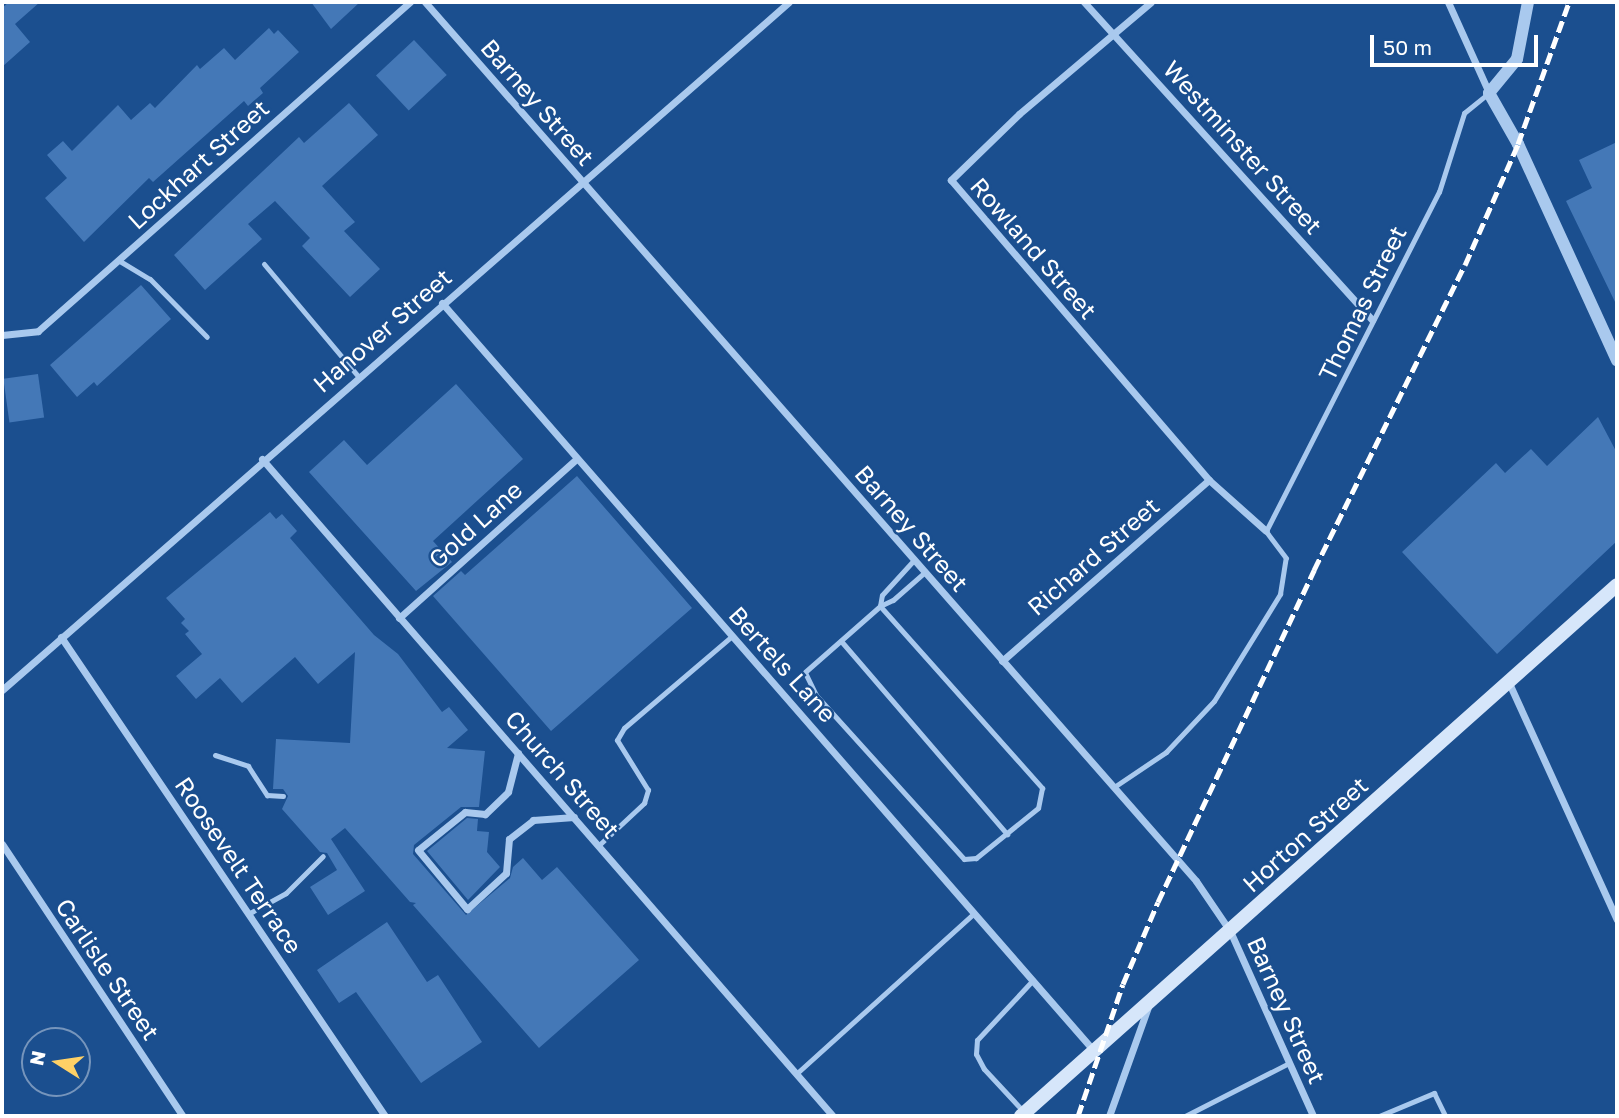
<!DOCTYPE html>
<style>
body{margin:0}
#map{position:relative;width:1619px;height:1118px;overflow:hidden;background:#1b4f8f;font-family:"Golos Text",sans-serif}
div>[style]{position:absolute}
.building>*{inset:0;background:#4478b7;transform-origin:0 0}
.service>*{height:5px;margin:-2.5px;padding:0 2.5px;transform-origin:2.5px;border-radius:2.5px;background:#a9c9ee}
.minor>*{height:7px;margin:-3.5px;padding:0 3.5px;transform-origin:3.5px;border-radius:3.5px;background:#a9c9ee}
.tertiary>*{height:12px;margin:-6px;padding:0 6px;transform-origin:6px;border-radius:6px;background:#a9c9ee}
.secondary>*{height:14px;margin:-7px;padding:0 7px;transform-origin:7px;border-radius:7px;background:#d6e6fa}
.rail>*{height:5px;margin-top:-2.5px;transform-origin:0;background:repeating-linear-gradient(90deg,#fff 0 12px,transparent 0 17px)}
span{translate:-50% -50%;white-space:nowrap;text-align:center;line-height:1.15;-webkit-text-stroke:5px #1b4f8f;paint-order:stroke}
.street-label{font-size:24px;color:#fff}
.frame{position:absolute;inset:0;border:4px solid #fff;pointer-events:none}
.north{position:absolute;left:21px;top:1027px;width:70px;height:70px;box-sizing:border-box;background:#1b4f8f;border:2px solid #7695bc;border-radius:50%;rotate:282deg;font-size:19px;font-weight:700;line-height:28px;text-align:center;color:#fff}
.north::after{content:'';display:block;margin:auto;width:24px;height:32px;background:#ffd166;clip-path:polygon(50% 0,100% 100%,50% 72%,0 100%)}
.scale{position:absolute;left:1370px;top:35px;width:168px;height:32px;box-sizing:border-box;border:4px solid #fff;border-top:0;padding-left:9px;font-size:21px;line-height:24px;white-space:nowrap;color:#fff;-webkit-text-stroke:5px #1b4f8f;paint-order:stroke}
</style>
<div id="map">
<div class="building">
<div style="clip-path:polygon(9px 2px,40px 2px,15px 24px,30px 42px,2px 67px,2px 8px)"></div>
<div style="clip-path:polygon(311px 2px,360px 2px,331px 29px)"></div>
<div style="clip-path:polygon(269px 28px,274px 34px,278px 30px,299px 52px,260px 88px,263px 93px,248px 106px,244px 101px,153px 182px,149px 178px,84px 242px,45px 198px,67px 178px,47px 155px,63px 141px,72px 151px,118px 105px,131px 120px,150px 103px,155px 108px,197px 65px,200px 69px,224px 48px,235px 60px)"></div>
<div style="left:414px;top:40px;width:48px;height:52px;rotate:47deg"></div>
<div style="clip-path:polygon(349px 103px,378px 135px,322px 186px,355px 222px,344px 231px,380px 269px,350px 297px,302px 246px,310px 238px,275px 201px,248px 224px,262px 239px,205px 290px,174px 255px,299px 137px,304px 143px)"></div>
<div style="clip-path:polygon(1617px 142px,1617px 306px,1566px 201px,1592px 188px,1579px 160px)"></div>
<div style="clip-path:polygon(141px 285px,171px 319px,97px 386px,94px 382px,77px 397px,50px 365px)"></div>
<div style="left:38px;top:374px;width:44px;height:35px;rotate:82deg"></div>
<div style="clip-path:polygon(456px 384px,523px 459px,433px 541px,452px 562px,416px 591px,309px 472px,344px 440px,367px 465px)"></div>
<div style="clip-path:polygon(1598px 417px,1617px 453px,1617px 541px,1497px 654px,1402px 552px,1496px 463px,1505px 473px,1531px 449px,1547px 466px)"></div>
<div style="clip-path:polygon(577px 476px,692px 608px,551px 731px,433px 596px,461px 571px,465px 575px)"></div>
<div style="clip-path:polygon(270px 512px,276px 519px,282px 514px,297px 531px,290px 538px,374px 635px,398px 654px,442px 712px,449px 707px,468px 730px,447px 748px,485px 751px,479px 807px,461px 807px,414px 845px,413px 854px,466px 915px,510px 878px,513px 867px,523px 858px,542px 880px,557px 867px,639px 960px,539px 1048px,413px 905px,416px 903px,410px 902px,345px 828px,331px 839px,365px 891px,328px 915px,310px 887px,337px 870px,327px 853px,320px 852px,282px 809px,288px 796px,283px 789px,273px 789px,276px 739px,350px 743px,355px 652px,318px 684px,295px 657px,242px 703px,220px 678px,196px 699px,176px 676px,202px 654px,185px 634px,189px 631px,181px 623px,185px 619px,166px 598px)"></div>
<div style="clip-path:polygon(467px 818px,478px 819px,477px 831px,489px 832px,487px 852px,500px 867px,468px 900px,427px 851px)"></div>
<div style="clip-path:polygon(387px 922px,427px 982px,438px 975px,482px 1042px,421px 1083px,356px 992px,339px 1003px,317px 970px)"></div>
</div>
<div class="service">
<div style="left:118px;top:260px;width:37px;rotate:31deg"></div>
<div style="left:150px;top:279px;width:81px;rotate:45.5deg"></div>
<div style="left:264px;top:264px;width:146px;rotate:50deg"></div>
<div style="left:880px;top:606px;width:244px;rotate:48.3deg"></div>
<div style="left:1042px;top:788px;width:20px;rotate:101deg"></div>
<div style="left:1038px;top:808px;width:80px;rotate:141.1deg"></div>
<div style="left:976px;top:858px;width:12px;rotate:175deg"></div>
<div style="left:964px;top:859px;width:221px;rotate:-132.1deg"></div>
<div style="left:816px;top:695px;width:25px;rotate:-116deg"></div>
<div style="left:805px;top:672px;width:100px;rotate:-41.3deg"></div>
<div style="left:880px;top:606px;width:14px;rotate:-25deg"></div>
<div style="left:893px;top:600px;width:43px;rotate:-41.2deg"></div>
<div style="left:880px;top:606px;width:11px;rotate:-80deg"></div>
<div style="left:882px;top:595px;width:47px;rotate:-47.6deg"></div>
<div style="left:841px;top:641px;width:255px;rotate:49.3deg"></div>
<div style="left:215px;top:755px;width:35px;rotate:18deg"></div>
<div style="left:248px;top:766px;width:35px;rotate:57deg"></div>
<div style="left:267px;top:795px;width:16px;rotate:4deg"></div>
<div style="left:1114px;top:787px;width:63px;rotate:-33.9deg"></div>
<div style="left:1166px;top:752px;width:70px;rotate:-46.7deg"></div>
<div style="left:1214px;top:701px;width:126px;rotate:-58.3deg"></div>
<div style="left:1280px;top:594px;width:36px;rotate:-81deg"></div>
<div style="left:1286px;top:558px;width:34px;rotate:-127deg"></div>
<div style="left:1266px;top:531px;width:381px;rotate:-63deg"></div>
<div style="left:1439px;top:192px;width:83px;rotate:-72.4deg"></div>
<div style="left:1464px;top:113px;width:32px;rotate:-39deg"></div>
<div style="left:599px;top:845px;width:62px;rotate:-43deg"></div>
<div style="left:644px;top:803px;width:14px;rotate:-73deg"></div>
<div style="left:648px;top:790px;width:59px;rotate:-121.8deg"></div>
<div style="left:617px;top:740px;width:14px;rotate:-60deg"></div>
<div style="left:624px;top:728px;width:142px;rotate:-40.4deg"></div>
<div style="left:248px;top:914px;width:43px;rotate:-28.9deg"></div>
<div style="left:286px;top:893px;width:52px;rotate:-45deg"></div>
<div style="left:796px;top:1074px;width:240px;rotate:-42.1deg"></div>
<div style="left:1024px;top:1112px;width:59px;rotate:-132.9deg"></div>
<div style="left:984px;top:1069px;width:17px;rotate:-118deg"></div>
<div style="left:976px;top:1054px;width:14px;rotate:-86deg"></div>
<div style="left:977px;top:1040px;width:82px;rotate:-47deg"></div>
<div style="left:1185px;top:1116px;width:117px;rotate:-27deg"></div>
<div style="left:1379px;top:1116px;width:60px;rotate:-22.7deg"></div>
<div style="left:1434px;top:1093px;width:25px;rotate:64deg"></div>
</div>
<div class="minor">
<div style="left:425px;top:2px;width:1169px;rotate:48.74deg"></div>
<div style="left:1196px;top:881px;width:60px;rotate:55.8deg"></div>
<div style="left:1230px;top:931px;width:203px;rotate:65.8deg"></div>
<div style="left:1084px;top:2px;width:429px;rotate:47.8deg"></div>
<div style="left:1151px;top:2px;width:173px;rotate:139.7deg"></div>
<div style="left:1019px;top:114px;width:95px;rotate:135.9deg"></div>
<div style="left:951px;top:180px;width:396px;rotate:49.3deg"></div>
<div style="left:1209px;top:480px;width:76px;rotate:41.8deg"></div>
<div style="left:1448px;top:2px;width:100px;rotate:65.7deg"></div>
<div style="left:442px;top:303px;width:992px;rotate:48.92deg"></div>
<div style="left:2px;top:335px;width:36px;rotate:-6deg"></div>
<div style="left:38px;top:331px;width:497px;rotate:-41.5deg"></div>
<div style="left:262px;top:459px;width:870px;rotate:49.01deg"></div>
<div style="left:399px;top:618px;width:238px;rotate:-41.9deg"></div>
<div style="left:61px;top:637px;width:578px;rotate:55.93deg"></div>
<div style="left:1002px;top:661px;width:275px;rotate:-41.2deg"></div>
<div style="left:1509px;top:683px;width:260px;rotate:65.5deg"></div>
<div style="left:2px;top:690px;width:1045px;rotate:-41.16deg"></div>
<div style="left:518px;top:753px;width:40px;rotate:104.4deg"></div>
<div style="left:508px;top:792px;width:32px;rotate:136deg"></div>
<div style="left:485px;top:814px;width:20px;rotate:-174deg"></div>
<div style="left:465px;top:812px;width:60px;rotate:141deg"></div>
<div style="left:418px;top:850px;width:77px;rotate:50.3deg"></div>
<div style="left:467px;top:909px;width:53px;rotate:-42.7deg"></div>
<div style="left:506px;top:873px;width:34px;rotate:-85deg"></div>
<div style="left:509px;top:839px;width:31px;rotate:-38deg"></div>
<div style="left:533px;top:820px;width:41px;rotate:-4.2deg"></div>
<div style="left:2px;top:844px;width:327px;rotate:56.4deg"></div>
<div style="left:1109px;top:1116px;width:116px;rotate:-70.3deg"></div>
</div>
<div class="tertiary">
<div style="left:1528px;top:2px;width:58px;rotate:100.9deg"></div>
<div style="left:1517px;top:59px;width:44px;rotate:129.5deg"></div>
<div style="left:1489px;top:93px;width:59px;rotate:60.4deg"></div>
<div style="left:1518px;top:144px;width:238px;rotate:65.4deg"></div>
</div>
<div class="secondary">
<div style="left:1021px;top:1116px;width:798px;rotate:-41.7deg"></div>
</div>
<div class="rail">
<div style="left:1078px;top:1116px;width:139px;rotate:-71.2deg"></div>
<div style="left:1123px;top:984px;width:89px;rotate:-66.9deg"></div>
<div style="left:1158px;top:902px;width:367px;rotate:-64.8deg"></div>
<div style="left:1314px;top:570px;width:340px;rotate:-63.7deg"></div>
<div style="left:1465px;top:265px;width:132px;rotate:-66.3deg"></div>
<div style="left:1518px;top:144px;width:151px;rotate:-70.2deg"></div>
</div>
<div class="street-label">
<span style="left:538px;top:102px;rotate:49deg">Barney Street</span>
<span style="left:1243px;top:147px;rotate:48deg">Westminster Street</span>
<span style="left:198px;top:164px;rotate:-42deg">Lockhart Street</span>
<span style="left:1034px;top:248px;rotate:49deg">Rowland Street</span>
<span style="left:1362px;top:303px;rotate:-64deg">Thomas Street</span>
<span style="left:382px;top:330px;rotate:-41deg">Hanover Street</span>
<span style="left:475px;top:524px;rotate:-42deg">Gold Lane</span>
<span style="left:912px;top:528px;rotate:49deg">Barney Street</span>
<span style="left:1093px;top:556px;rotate:-41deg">Richard Street</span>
<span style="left:783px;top:664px;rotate:48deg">Bertels Lane</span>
<span style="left:563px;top:774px;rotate:49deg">Church Street</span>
<span style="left:1305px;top:834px;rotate:-42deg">Horton Street</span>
<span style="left:239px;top:865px;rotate:56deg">Roosevelt Terrace</span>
<span style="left:108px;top:969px;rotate:56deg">Carlisle Street</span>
<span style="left:1287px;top:1010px;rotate:66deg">Barney Street</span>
</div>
<div class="frame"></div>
<div class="north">N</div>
<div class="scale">50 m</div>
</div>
